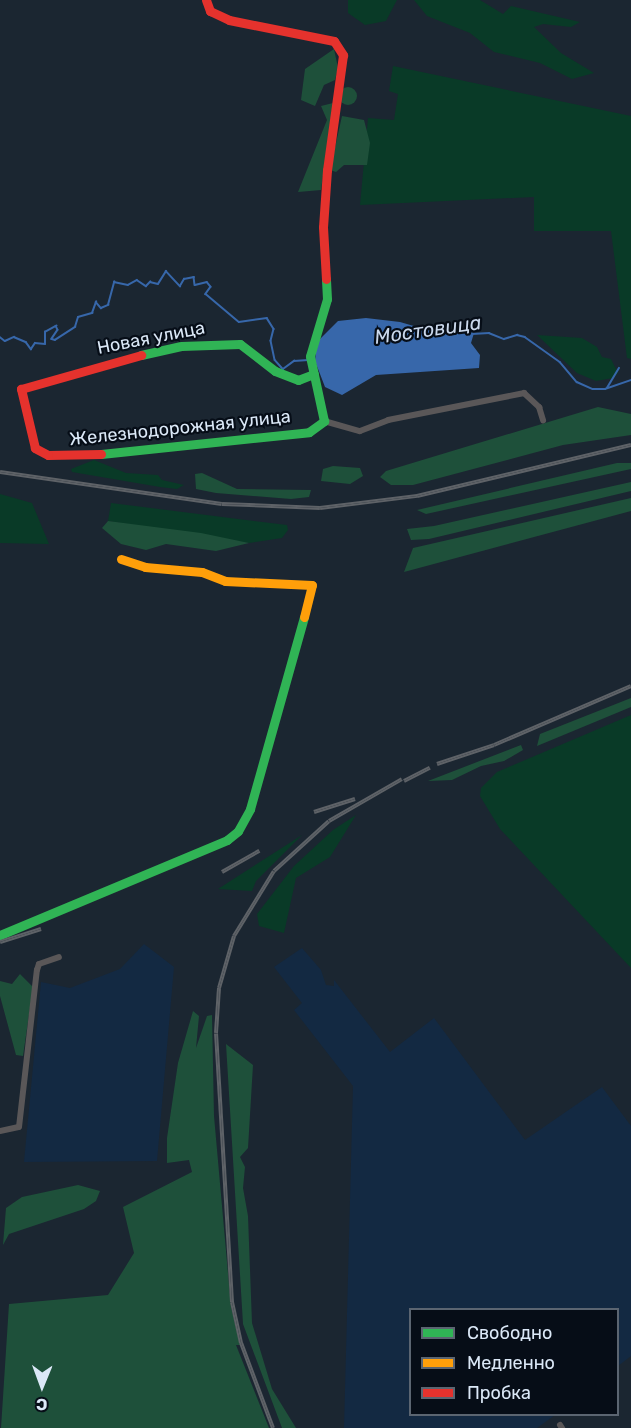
<!DOCTYPE html>
<meta charset="utf-8">
<style>
body{margin:0}
#map{position:relative;width:631px;height:1428px;overflow:hidden;background:#1b2631;font-family:Rubik,sans-serif}
div>[style]{position:absolute}
.built>*{inset:0;background:#132942}
.green>*{inset:0;background:#093a27}
.forest>*{inset:0;background:#1e503a}
.round{border-radius:50%}
.water>*{inset:0;background:#3767aa}
.stream>*{height:1.5px;margin:-0.75px;padding:0 0.75px;transform-origin:0.75px;border-radius:0.75px;background:#3767aa}
.street>*{height:6px;margin:-3px;padding:0 3px;transform-origin:3px;border-radius:3px;background:#5a5758}
.fast>*{height:9px;margin:-4.5px;padding:0 4.5px;transform-origin:4.5px;border-radius:4.5px;background:#30b455}
.slow>*{height:9px;margin:-4.5px;padding:0 4.5px;transform-origin:4.5px;border-radius:4.5px;background:#ff9f0a}
.jam>*{height:9px;margin:-4.5px;padding:0 4.5px;transform-origin:4.5px;border-radius:4.5px;background:#e5322d}
.rail>*{height:4px;margin-top:-2px;transform-origin:0;background:repeating-linear-gradient(90deg,#060d17 0 4.5px,#5e6267 0 9px);box-sizing:border-box;border-block:2px solid #5e6267}
span{translate:-50% -50%;white-space:nowrap;text-align:center;line-height:1.15;-webkit-text-stroke:4.5px #060d17;paint-order:stroke}
.street-label{font-size:18px;color:#dbe8f7}
.water-label{font-size:20px;color:#cad8ec;font-style:italic}
.legend{position:absolute;left:409px;top:1308px;width:210px;height:108px;box-sizing:border-box;background:#060d17;border:2px solid #5b6571;margin:0;padding:8px 10px;list-style:none;font-size:18px;color:#dbe8f7}
.legend li{display:flex;align-items:center;gap:12px;height:30px}
.legend b{width:30px;border:2px solid #5b6571}
.north{position:absolute;left:12px;top:1356px;width:60px;height:60px;-webkit-text-stroke:4px #060d17;paint-order:stroke;rotate:181deg;font-size:16px;font-weight:700;line-height:24px;text-align:center;color:#dbe8f7}
.north::after{content:'';display:block;margin:auto;width:21px;height:27px;background:#dbe8f7;clip-path:polygon(50% 0,100% 100%,50% 72%,0 100%)}
</style>
<div id="map">
<div class="built">
<div style="clip-path:polygon(144px 944px,174px 967px,157px 1161px,24px 1162px,41px 982px,70px 988px,120px 969px)"></div>
<div style="clip-path:polygon(302px 948px,321px 970px,326px 985px,334px 986px,334px 980px,390px 1052px,434px 1018px,525px 1140px,602px 1087px,631px 1126px,631px 1356px,618px 1366px,618px 1310px,410px 1310px,410px 1414px,555px 1415px,537px 1428px,344px 1428px,353px 1086px,294px 1010px,302px 1003px,274px 967px)"></div>
</div>
<div class="green">
<div style="clip-path:polygon(348px 0,397px 0,386px 21px,365px 25px,348px 13px)"></div>
<div style="clip-path:polygon(414px 0,480px 0,503px 14px,511px 6px,580px 22px,571px 27px,543px 24px,534px 27px,561px 53px,594px 73px,572px 79px,540px 63px,494px 52px,470px 33px,427px 16px)"></div>
<div style="clip-path:polygon(393px 66px,631px 116px,631px 359px,627px 358px,611px 231px,534px 231px,534px 197px,360px 205px,368px 118px,394px 120px,398px 94px,389px 91px)"></div>
<div style="clip-path:polygon(537px 335px,582px 338px,597px 347px,602px 357px,611px 359px,618px 373px,613px 378px,596px 381px,577px 373px)"></div>
<div style="clip-path:polygon(94px 460px,126px 473px,158px 475px,162px 480px,184px 485px,177px 489px,160px 487px,72px 472px,71px 469px)"></div>
<div style="clip-path:polygon(0 494px,32px 503px,49px 544px,0 543px)"></div>
<div style="clip-path:polygon(111px 503px,287px 525px,288px 530px,282px 538px,249px 543px,108px 521px)"></div>
<div style="clip-path:polygon(631px 715px,631px 968px,500px 829px,480px 796px,481px 788px,497px 772px)"></div>
<div style="clip-path:polygon(356px 815px,330px 857px,296px 878px,284px 933px,259px 926px,257px 914px,294px 866px,333px 830px)"></div>
<div style="clip-path:polygon(302px 835px,256px 881px,252px 891px,218px 889px)"></div>
</div>
<div class="forest">
<div style="clip-path:polygon(334px 49px,338px 68px,335px 80px,324px 85px,315px 106px,301px 100px,305px 69px)"></div>
<div class="round" style="left:339px;top:87px;width:18px;height:18px"></div>
<div style="clip-path:polygon(333px 103px,321px 190px,298px 192px,327px 120px,321px 106px)"></div>
<div style="clip-path:polygon(342px 116px,364px 120px,370px 143px,367px 165px,344px 165px,336px 172px,330px 170px)"></div>
<div style="clip-path:polygon(598px 407px,631px 414px,631px 435px,563px 445px,413px 485px,391px 485px,380px 477px,386px 471px)"></div>
<div style="clip-path:polygon(617px 463px,631px 463px,631px 469px,426px 514px,417px 510px)"></div>
<div style="clip-path:polygon(333px 466px,360px 468px,363px 476px,350px 484px,321px 481px,323px 469px)"></div>
<div style="clip-path:polygon(202px 473px,237px 489px,311px 490px,309px 497px,291px 499px,216px 493px,196px 489px,195px 474px)"></div>
<div style="clip-path:polygon(631px 482px,631px 491px,429px 539px,411px 540px,407px 529px,434px 526px)"></div>
<div style="clip-path:polygon(631px 498px,631px 511px,404px 572px,413px 548px)"></div>
<div style="clip-path:polygon(108px 521px,201px 533px,249px 543px,216px 551px,166px 544px,146px 550px,121px 544px,102px 528px)"></div>
<div style="clip-path:polygon(631px 698px,631px 707px,537px 746px,540px 734px)"></div>
<div style="clip-path:polygon(521px 745px,523px 750px,504px 761px,481px 766px,452px 780px,428px 781px)"></div>
<div style="clip-path:polygon(20px 974px,33px 987px,23px 1056px,16px 1055px,0 996px,0 981px,12px 984px)"></div>
<div style="clip-path:polygon(193px 1011px,199px 1016px,196px 1048px,207px 1016px,212px 1015px,214px 1116px,231px 1307px,240px 1345px,236px 1345px,269px 1428px,1px 1428px,9px 1304px,108px 1295px,134px 1253px,123px 1207px,192px 1172px,189px 1160px,167px 1163px,167px 1138px,178px 1063px)"></div>
<div style="clip-path:polygon(226px 1044px,253px 1065px,248px 1148px,240px 1157px,245px 1167px,243px 1188px,248px 1216px,252px 1323px,272px 1389px,296px 1428px,282px 1428px,243px 1324px)"></div>
<div style="clip-path:polygon(78px 1185px,100px 1191px,96px 1201px,84px 1209px,9px 1234px,3px 1245px,6px 1208px,22px 1197px)"></div>
</div>
<div class="water">
<div style="clip-path:polygon(366px 318px,400px 322px,438px 333px,457px 330px,474px 333px,471px 343px,480px 355px,479px 368px,376px 375px,342px 395px,325px 387px,315px 361px,317px 342px,338px 321px)"></div>
</div>
<div class="stream">
<div style="left:472px;top:334px;width:17px;rotate:-3deg"></div>
<div style="left:489px;top:333px;width:16px;rotate:22deg"></div>
<div style="left:504px;top:339px;width:14px;rotate:-17deg"></div>
<div style="left:517px;top:335px;width:8px;rotate:14deg"></div>
<div style="left:525px;top:337px;width:43px;rotate:35.5deg"></div>
<div style="left:560px;top:362px;width:26px;rotate:50deg"></div>
<div style="left:577px;top:382px;width:17px;rotate:24deg"></div>
<div style="left:593px;top:389px;width:12px"></div>
<div style="left:605px;top:389px;width:28px;rotate:-19deg"></div>
<div style="left:0;top:337px;width:6px;rotate:39deg"></div>
<div style="left:5px;top:341px;width:10px;rotate:-24deg"></div>
<div style="left:14px;top:337px;width:13px;rotate:23deg"></div>
<div style="left:26px;top:342px;width:9px;rotate:54deg"></div>
<div style="left:31px;top:349px;width:7px;rotate:-56deg"></div>
<div style="left:35px;top:343px;width:10px;rotate:6deg"></div>
<div style="left:45px;top:344px;width:12px;rotate:-90deg"></div>
<div style="left:45px;top:332px;width:13px;rotate:-29deg"></div>
<div style="left:56px;top:326px;width:4px;rotate:63deg"></div>
<div style="left:58px;top:330px;width:11px;rotate:124deg"></div>
<div style="left:52px;top:339px;width:3px;rotate:18deg"></div>
<div style="left:55px;top:340px;width:24px;rotate:-33deg"></div>
<div style="left:75px;top:327px;width:10px;rotate:-73deg"></div>
<div style="left:78px;top:317px;width:15px;rotate:-16deg"></div>
<div style="left:92px;top:313px;width:12px;rotate:-70deg"></div>
<div style="left:96px;top:302px;width:8px;rotate:50deg"></div>
<div style="left:101px;top:308px;width:8px;rotate:-23deg"></div>
<div style="left:108px;top:305px;width:24px;rotate:-75deg"></div>
<div style="left:114px;top:282px;width:14px;rotate:12deg"></div>
<div style="left:128px;top:285px;width:10px;rotate:-29deg"></div>
<div style="left:137px;top:280px;width:11px;rotate:34deg"></div>
<div style="left:146px;top:286px;width:6px;rotate:-45deg"></div>
<div style="left:150px;top:282px;width:8px;rotate:14deg"></div>
<div style="left:158px;top:284px;width:15px;rotate:-58deg"></div>
<div style="left:166px;top:271px;width:21px;rotate:47deg"></div>
<div style="left:180px;top:286px;width:8px;rotate:-60deg"></div>
<div style="left:184px;top:279px;width:10px;rotate:-11deg"></div>
<div style="left:194px;top:277px;width:8px;rotate:83deg"></div>
<div style="left:195px;top:285px;width:12px;rotate:-14deg"></div>
<div style="left:207px;top:282px;width:6px;rotate:51deg"></div>
<div style="left:211px;top:287px;width:9px;rotate:126deg"></div>
<div style="left:206px;top:294px;width:43px;rotate:40.3deg"></div>
<div style="left:239px;top:322px;width:28px;rotate:-8deg"></div>
<div style="left:267px;top:318px;width:13px;rotate:58deg"></div>
<div style="left:274px;top:329px;width:12px;rotate:104deg"></div>
<div style="left:271px;top:341px;width:19px;rotate:78deg"></div>
<div style="left:275px;top:360px;width:12px;rotate:48deg"></div>
<div style="left:283px;top:369px;width:14px;rotate:-36deg"></div>
<div style="left:294px;top:361px;width:14px;rotate:-4deg"></div>
<div style="left:607px;top:388px;width:23px;rotate:-59deg"></div>
</div>
<div class="street">
<div style="left:324px;top:421px;width:37px;rotate:16deg"></div>
<div style="left:360px;top:431px;width:30px;rotate:-21deg"></div>
<div style="left:388px;top:420px;width:139px;rotate:-11.2deg"></div>
<div style="left:524px;top:393px;width:21px;rotate:43deg"></div>
<div style="left:539px;top:407px;width:14px;rotate:73deg"></div>
<div style="left:0;top:1131px;width:19px;rotate:-12deg"></div>
<div style="left:19px;top:1127px;width:158px;rotate:-83.5deg"></div>
<div style="left:37px;top:970px;width:6px;rotate:-72deg"></div>
<div style="left:39px;top:964px;width:21px;rotate:-19deg"></div>
<div style="left:560px;top:1425px;width:4px;rotate:56deg"></div>
</div>
<div class="fast">
<div style="left:141px;top:355px;width:41px;rotate:-12.7deg"></div>
<div style="left:181px;top:346px;width:59px;rotate:-1.9deg"></div>
<div style="left:240px;top:344px;width:44px;rotate:37.6deg"></div>
<div style="left:275px;top:371px;width:25px;rotate:21deg"></div>
<div style="left:298px;top:380px;width:17px;rotate:-21deg"></div>
<div style="left:101px;top:454px;width:209px;rotate:-6deg"></div>
<div style="left:309px;top:432px;width:19px;rotate:-36deg"></div>
<div style="left:324px;top:421px;width:66px;rotate:-102.2deg"></div>
<div style="left:310px;top:356px;width:59px;rotate:-73.4deg"></div>
<div style="left:327px;top:299px;width:20px;rotate:-93deg"></div>
<div style="left:0;top:935px;width:246px;rotate:-22.7deg"></div>
<div style="left:227px;top:840px;width:14px;rotate:-39deg"></div>
<div style="left:238px;top:831px;width:25px;rotate:-61deg"></div>
<div style="left:250px;top:809px;width:199px;rotate:-74.3deg"></div>
</div>
<div class="slow">
<div style="left:121px;top:559px;width:25px;rotate:18deg"></div>
<div style="left:145px;top:567px;width:57px;rotate:5deg"></div>
<div style="left:202px;top:572px;width:25px;rotate:21deg"></div>
<div style="left:225px;top:581px;width:87px;rotate:2.6deg"></div>
<div style="left:312px;top:585px;width:33px;rotate:104deg"></div>
</div>
<div class="jam">
<div style="left:206px;top:0;width:12px;rotate:70deg"></div>
<div style="left:210px;top:11px;width:21px;rotate:25deg"></div>
<div style="left:229px;top:20px;width:107px;rotate:11.3deg"></div>
<div style="left:334px;top:41px;width:17px;rotate:57deg"></div>
<div style="left:343px;top:55px;width:116px;rotate:97.9deg"></div>
<div style="left:327px;top:170px;width:57px;rotate:94deg"></div>
<div style="left:323px;top:227px;width:52px;rotate:86.7deg"></div>
<div style="left:101px;top:454px;width:53px;rotate:178.9deg"></div>
<div style="left:48px;top:455px;width:15px;rotate:-152deg"></div>
<div style="left:35px;top:448px;width:61px;rotate:-103.3deg"></div>
<div style="left:21px;top:389px;width:125px;rotate:-15.8deg"></div>
</div>
<div class="rail">
<div style="left:0;top:472px;width:224px;rotate:8.2deg"></div>
<div style="left:222px;top:504px;width:98px;rotate:2.3deg"></div>
<div style="left:320px;top:508px;width:98px;rotate:-7.1deg"></div>
<div style="left:417px;top:496px;width:220px;rotate:-13.4deg"></div>
<div style="left:437px;top:764px;width:60px;rotate:-18.4deg"></div>
<div style="left:494px;top:745px;width:149px;rotate:-23.3deg"></div>
<div style="left:404px;top:781px;width:29px;rotate:-27deg"></div>
<div style="left:314px;top:812px;width:43px;rotate:-17.6deg"></div>
<div style="left:222px;top:872px;width:43px;rotate:-29.6deg"></div>
<div style="left:0;top:942px;width:43px;rotate:-17.6deg"></div>
<div style="left:273px;top:1428px;width:91px;rotate:-110.6deg"></div>
<div style="left:241px;top:1343px;width:42px;rotate:-102.4deg"></div>
<div style="left:232px;top:1302px;width:269px;rotate:-93.4deg"></div>
<div style="left:216px;top:1033px;width:45px;rotate:-86.2deg"></div>
<div style="left:219px;top:988px;width:54px;rotate:-73.9deg"></div>
<div style="left:234px;top:936px;width:76px;rotate:-58.4deg"></div>
<div style="left:274px;top:871px;width:74px;rotate:-42.3deg"></div>
<div style="left:329px;top:821px;width:84px;rotate:-29.9deg"></div>
</div>
<div class="street-label">
<span style="left:151px;top:338px;rotate:-11deg">Новая улица</span>
<span style="left:180px;top:428px;rotate:-6deg">Железнодорожная улица</span>
</div>
<div class="water-label">
<span style="left:428px;top:330px;rotate:-8deg">Мостовица</span>
</div>
<ul class="legend">
<li><b style="height:8px;background:#30b455"></b>Свободно</li>
<li><b style="height:8px;background:#ff9f0a"></b>Медленно</li>
<li><b style="height:8px;background:#e5322d"></b>Пробка</li>
</ul>
<div class="north">С</div>
</div>
